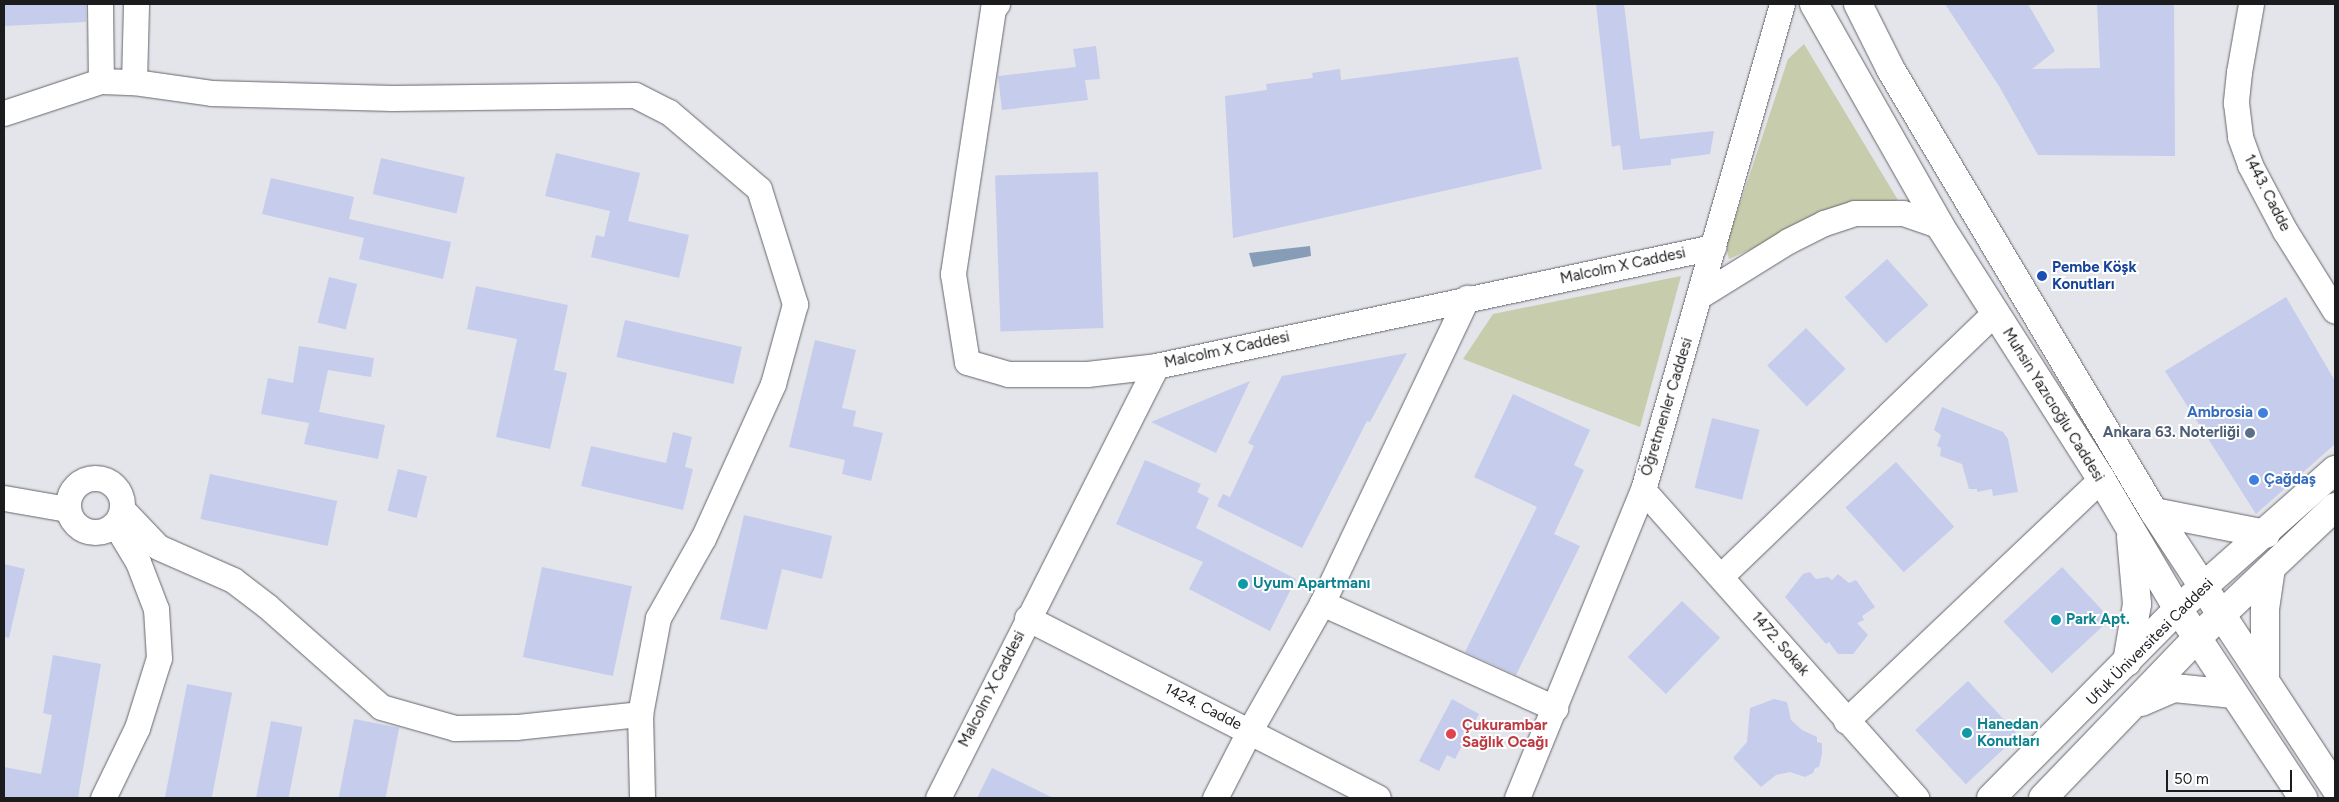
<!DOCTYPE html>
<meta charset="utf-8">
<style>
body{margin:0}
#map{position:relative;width:2339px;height:802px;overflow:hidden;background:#e4e5ea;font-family:Figtree,sans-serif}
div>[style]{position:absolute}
.green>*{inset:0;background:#c7cdac}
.water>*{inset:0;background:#879db7}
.building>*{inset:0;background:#c5ccec;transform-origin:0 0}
.roads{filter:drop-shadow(0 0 1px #65666b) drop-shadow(0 0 1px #65666b)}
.minor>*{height:25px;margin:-12.5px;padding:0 12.5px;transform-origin:12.5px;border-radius:12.5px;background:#fff}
.minor>.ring{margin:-12.5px;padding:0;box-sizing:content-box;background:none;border:25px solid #fff;border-radius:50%}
.major>*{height:28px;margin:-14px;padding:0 14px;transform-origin:14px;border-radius:14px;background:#fff}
.dots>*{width:14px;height:14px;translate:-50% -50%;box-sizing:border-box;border:2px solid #fff;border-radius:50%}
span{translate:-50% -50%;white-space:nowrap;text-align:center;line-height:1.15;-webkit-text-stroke:4px #fff;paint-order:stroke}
.street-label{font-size:15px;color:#1b1c1e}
.transit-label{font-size:15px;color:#164399;font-weight:700}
.left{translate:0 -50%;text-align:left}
.shop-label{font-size:15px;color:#366cbe;font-weight:700}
.right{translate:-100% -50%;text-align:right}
.service-label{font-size:15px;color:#4e5e75;font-weight:700}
.culture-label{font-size:15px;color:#0d838f;font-weight:700}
.health-label{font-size:15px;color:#be3a42;font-weight:700}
.frame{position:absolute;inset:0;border:5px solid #1b1c1e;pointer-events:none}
.scale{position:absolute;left:2166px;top:770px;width:126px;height:22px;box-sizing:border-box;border:2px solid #1b1c1e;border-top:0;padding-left:6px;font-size:15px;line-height:18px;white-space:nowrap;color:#1b1c1e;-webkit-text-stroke:4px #fff;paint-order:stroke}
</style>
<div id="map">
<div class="green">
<div style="clip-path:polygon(1804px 44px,1898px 200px,1830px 214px,1729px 259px,1726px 246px,1788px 59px)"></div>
<div style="clip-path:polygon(1681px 276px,1640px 427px,1463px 359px,1493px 314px)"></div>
</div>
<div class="water">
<div style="clip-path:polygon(1310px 246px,1311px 256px,1253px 267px,1249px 253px)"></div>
</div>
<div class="building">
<div style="clip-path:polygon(4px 4px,86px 4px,86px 22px,4px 26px)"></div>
<div style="clip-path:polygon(1596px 4px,1624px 4px,1640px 139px,1714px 131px,1710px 154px,1671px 159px,1671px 165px,1623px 170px,1620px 145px,1612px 147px)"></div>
<div style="clip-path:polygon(1945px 4px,2028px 4px,2055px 51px,2032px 69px,2100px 68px,2097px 4px,2174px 4px,2175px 156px,2038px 155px,1999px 86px)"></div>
<div style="clip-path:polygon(1096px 46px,1100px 79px,1085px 80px,1088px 100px,1002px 110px,998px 76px,1076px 67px,1073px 49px)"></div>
<div style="clip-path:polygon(1518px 57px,1542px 169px,1233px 238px,1225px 96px,1267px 90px,1266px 84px,1313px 78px,1312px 73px,1340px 69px,1341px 80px)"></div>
<div style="clip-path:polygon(556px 153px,640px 173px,628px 221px,689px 235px,679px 278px,591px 257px,596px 235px,604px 237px,610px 211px,545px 196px)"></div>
<div style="left:381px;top:158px;width:86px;height:37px;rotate:13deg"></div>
<div style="left:1098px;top:172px;width:156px;height:103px;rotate:88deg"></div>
<div style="clip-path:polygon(271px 178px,354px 197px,349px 219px,451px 242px,443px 279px,359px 259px,364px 238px,262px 214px)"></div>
<div style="left:1887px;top:259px;width:62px;height:57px;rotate:48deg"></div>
<div style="left:329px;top:277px;width:29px;height:47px;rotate:14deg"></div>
<div style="clip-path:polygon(476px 286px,568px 305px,554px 370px,567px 373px,550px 449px,496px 437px,517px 339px,467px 329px)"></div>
<div style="clip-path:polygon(2286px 297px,2335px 381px,2335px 444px,2256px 514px,2165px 371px)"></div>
<div style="left:625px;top:320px;width:120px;height:38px;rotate:13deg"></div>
<div style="left:1806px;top:328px;width:57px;height:54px;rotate:46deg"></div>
<div style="clip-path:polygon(815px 340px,856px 350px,842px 408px,856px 411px,853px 426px,883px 433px,871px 481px,842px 474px,845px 460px,789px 447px)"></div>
<div style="clip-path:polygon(299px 346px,374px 358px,371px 377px,328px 370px,319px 412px,385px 425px,378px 459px,304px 444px,309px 423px,261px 414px,268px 378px,293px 383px)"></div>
<div style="clip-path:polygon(1407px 353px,1370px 422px,1367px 421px,1302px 548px,1217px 506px,1223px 494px,1230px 497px,1254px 446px,1248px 443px,1282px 376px)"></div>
<div style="clip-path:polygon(1250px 381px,1216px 453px,1151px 422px)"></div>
<div style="clip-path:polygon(1513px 394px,1590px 430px,1574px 465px,1584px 470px,1554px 534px,1580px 546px,1516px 675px,1465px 652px,1537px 507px,1474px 477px)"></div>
<div style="clip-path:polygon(1942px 407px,2003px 432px,2008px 439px,2018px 492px,1993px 496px,1992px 489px,1977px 492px,1977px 489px,1969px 489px,1962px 464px,1940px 456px,1941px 448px,1937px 446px,1941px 435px,1934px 430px)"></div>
<div style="left:1712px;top:418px;width:49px;height:72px;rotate:14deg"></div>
<div style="clip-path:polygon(673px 432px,692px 437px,685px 467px,693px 469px,683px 510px,581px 486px,591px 446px,666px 463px)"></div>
<div style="clip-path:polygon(1145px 460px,1201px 484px,1197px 492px,1209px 498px,1196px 528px,1296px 579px,1270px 631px,1189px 589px,1203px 562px,1116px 524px)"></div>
<div style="left:1896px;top:462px;width:87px;height:68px;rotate:48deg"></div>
<div style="left:398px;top:469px;width:30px;height:43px;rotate:14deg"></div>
<div style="left:210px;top:474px;width:130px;height:46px;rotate:12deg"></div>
<div style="clip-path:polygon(744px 515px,832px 536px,822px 579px,782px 569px,767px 630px,720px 619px)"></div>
<div style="clip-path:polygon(4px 564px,25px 569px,9px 638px,4px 637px)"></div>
<div style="left:542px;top:567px;width:92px;height:92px;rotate:12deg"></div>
<div style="left:2062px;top:567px;width:71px;height:80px;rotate:47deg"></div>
<div style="clip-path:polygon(1810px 572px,1816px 579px,1828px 577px,1832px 580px,1838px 574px,1849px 583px,1856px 580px,1875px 607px,1862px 616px,1864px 620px,1857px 623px,1868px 635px,1853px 654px,1838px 654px,1829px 642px,1826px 644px,1785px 597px,1803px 574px)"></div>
<div style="left:1682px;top:601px;width:53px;height:78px;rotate:44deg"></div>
<div style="clip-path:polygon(53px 655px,101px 664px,78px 798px,4px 798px,4px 767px,41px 774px,52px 715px,43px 713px)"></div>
<div style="left:1968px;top:681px;width:74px;height:72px;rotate:47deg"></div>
<div style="left:187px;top:684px;width:46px;height:116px;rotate:11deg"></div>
<div style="clip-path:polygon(1452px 699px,1479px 714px,1455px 759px,1447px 755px,1439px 771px,1419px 761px)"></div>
<div style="clip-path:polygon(1774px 699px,1787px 702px,1791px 720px,1802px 730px,1817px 737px,1817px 742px,1822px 743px,1822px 754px,1819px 767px,1815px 768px,1813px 773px,1805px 777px,1790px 772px,1776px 775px,1761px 787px,1733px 758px,1747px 742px,1750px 708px)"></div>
<div style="left:354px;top:719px;width:46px;height:81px;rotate:11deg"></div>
<div style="left:271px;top:721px;width:32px;height:78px;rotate:11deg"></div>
<div style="clip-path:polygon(992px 768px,1053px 798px,977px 798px)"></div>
</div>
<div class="roads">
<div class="minor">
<div style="left:100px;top:4px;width:77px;rotate:89.3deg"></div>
<div style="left:997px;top:4px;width:6px;rotate:129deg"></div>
<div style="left:993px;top:9px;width:268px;rotate:98.6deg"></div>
<div style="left:953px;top:274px;width:89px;rotate:81deg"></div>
<div style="left:967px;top:362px;width:43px;rotate:16.3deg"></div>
<div style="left:1008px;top:374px;width:79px"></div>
<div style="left:1087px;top:374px;width:69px;rotate:-6.6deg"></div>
<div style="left:2251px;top:4px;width:69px;rotate:100deg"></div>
<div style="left:2239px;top:72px;width:31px;rotate:96deg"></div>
<div style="left:2236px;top:103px;width:34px;rotate:83deg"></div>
<div style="left:2240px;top:137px;width:30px;rotate:70deg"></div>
<div style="left:2250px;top:165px;width:75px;rotate:62.1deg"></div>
<div style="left:2285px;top:231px;width:94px;rotate:58deg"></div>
<div style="left:134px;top:82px;width:78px;rotate:-88.5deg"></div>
<div style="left:4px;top:113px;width:102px;rotate:-18.3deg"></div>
<div style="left:101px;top:81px;width:33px;rotate:2deg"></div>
<div style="left:134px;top:82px;width:78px;rotate:8.1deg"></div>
<div style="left:211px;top:93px;width:181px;rotate:1.6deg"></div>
<div style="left:392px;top:98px;width:243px;rotate:-0.7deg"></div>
<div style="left:635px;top:95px;width:38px;rotate:27deg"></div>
<div style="left:669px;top:112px;width:118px;rotate:40.5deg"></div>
<div style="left:759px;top:189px;width:121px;rotate:72.6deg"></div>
<div style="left:795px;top:304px;width:83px;rotate:105.4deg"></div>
<div style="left:773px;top:384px;width:169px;rotate:114.4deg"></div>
<div style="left:703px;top:538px;width:92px;rotate:119.4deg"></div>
<div style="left:658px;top:618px;width:98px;rotate:100.6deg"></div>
<div style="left:640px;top:714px;width:84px;rotate:88.6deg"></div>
<div style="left:1701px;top:295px;width:102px;rotate:-31.8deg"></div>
<div style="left:1788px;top:241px;width:40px;rotate:-26.6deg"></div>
<div style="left:1824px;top:223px;width:32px;rotate:-18deg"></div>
<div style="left:1854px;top:213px;width:49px"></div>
<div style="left:1903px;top:213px;width:39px;rotate:19deg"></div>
<div class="ring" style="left:68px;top:478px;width:29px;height:29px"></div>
<div style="left:1643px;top:490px;width:412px;rotate:48.4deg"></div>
<div style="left:4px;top:498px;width:64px;rotate:9.9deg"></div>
<div style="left:122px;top:509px;width:52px;rotate:46.5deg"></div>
<div style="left:158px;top:547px;width:82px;rotate:23.7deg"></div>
<div style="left:233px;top:580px;width:43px;rotate:37.4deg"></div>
<div style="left:267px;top:606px;width:152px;rotate:41.5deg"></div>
<div style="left:381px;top:707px;width:77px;rotate:15.8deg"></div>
<div style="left:455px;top:728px;width:61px;rotate:-0.9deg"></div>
<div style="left:516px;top:727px;width:125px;rotate:-6deg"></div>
<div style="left:1721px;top:576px;width:379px;rotate:-43.9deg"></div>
<div style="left:1322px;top:603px;width:256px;rotate:24.3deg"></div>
<div style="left:1027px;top:618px;width:394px;rotate:27.1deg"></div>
<div style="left:1846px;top:721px;width:352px;rotate:-43.5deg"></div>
<div style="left:103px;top:798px;width:78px;rotate:-64.1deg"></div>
<div style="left:137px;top:728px;width:73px;rotate:-72.6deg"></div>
<div style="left:159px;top:658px;width:49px;rotate:-93.5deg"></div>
<div style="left:156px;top:609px;width:50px;rotate:-111deg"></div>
<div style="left:138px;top:562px;width:44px;rotate:-121.2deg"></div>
<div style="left:938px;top:798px;width:484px;rotate:-63.2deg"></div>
<div style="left:1156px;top:366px;width:570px;rotate:-12.06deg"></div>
<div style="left:1215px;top:798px;width:76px;rotate:-62.8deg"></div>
<div style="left:1250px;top:730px;width:146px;rotate:-60.4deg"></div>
<div style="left:1322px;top:603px;width:338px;rotate:-64.6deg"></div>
<div style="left:1517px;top:798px;width:333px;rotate:-67.8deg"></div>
<div style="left:1643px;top:490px;width:505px;rotate:-74.04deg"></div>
</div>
<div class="major">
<div style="left:1814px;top:4px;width:255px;rotate:60.4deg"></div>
<div style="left:1940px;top:226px;width:300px;rotate:57.5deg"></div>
<div style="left:2101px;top:479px;width:151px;rotate:59.4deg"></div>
<div style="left:2178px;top:609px;width:227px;rotate:56.5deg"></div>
<div style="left:1858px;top:4px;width:74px;rotate:63.4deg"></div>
<div style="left:1891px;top:70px;width:514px;rotate:59.25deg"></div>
<div style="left:2154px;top:512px;width:330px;rotate:56.7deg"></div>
<div style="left:2154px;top:512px;width:114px;rotate:11.1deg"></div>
<div style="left:2127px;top:662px;width:59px;rotate:-80.2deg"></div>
<div style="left:2137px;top:604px;width:67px;rotate:-95.1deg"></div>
<div style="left:2265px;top:679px;width:70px;rotate:-90deg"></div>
<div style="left:2265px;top:609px;width:41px;rotate:-81.7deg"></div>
<div style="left:2141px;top:702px;width:36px;rotate:-23deg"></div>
<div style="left:2174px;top:688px;width:60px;rotate:5.7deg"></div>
<div style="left:1991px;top:798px;width:266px;rotate:-45.3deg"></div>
<div style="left:2178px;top:609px;width:210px;rotate:-41.5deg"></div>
<div style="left:2043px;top:798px;width:223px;rotate:-46.1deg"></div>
<div style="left:2198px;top:637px;width:189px;rotate:-43.5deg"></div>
</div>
</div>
<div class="dots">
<div style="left:2042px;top:276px;background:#1a4fb4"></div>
<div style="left:2263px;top:413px;background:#3f7fe0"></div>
<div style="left:2250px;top:433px;background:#5c6f8a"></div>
<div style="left:2254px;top:480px;background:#3f7fe0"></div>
<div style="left:1243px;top:584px;background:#0f9aa8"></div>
<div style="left:2056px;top:620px;background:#0f9aa8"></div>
<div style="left:1967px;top:733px;background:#0f9aa8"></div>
<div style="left:1451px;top:734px;background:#e0444e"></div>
</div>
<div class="street-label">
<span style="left:2267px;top:193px;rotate:63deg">1443. Cadde</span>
<span style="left:1623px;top:266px;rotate:-12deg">Malcolm X Caddesi</span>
<span style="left:1227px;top:350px;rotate:-12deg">Malcolm X Caddesi</span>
<span style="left:2053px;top:405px;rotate:58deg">Muhsin Yazıcıoğlu Caddesi</span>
<span style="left:1667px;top:407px;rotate:-73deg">Öğretmenler Caddesi</span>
<span style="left:2150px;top:642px;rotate:-45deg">Ufuk Üniversitesi Caddesi</span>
<span style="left:1780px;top:644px;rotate:49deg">1472. Sokak</span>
<span style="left:992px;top:689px;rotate:-63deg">Malcolm X Caddesi</span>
<span style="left:1203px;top:707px;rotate:27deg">1424. Cadde</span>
</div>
<div class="transit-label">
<span class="left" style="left:2052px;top:276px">Pembe Köşk<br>Konutları</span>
</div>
<div class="shop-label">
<span class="right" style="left:2253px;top:413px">Ambrosia</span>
<span class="left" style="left:2264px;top:480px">Çağdaş</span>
</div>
<div class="service-label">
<span class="right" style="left:2240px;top:433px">Ankara 63. Noterliği</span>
</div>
<div class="culture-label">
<span class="left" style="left:1253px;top:584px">Uyum Apartmanı</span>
<span class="left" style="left:2066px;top:620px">Park Apt.</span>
<span class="left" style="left:1977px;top:733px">Hanedan<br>Konutları</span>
</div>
<div class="health-label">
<span class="left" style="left:1462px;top:734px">Çukurambar<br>Sağlık Ocağı</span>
</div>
<div class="frame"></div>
<div class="scale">50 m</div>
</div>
